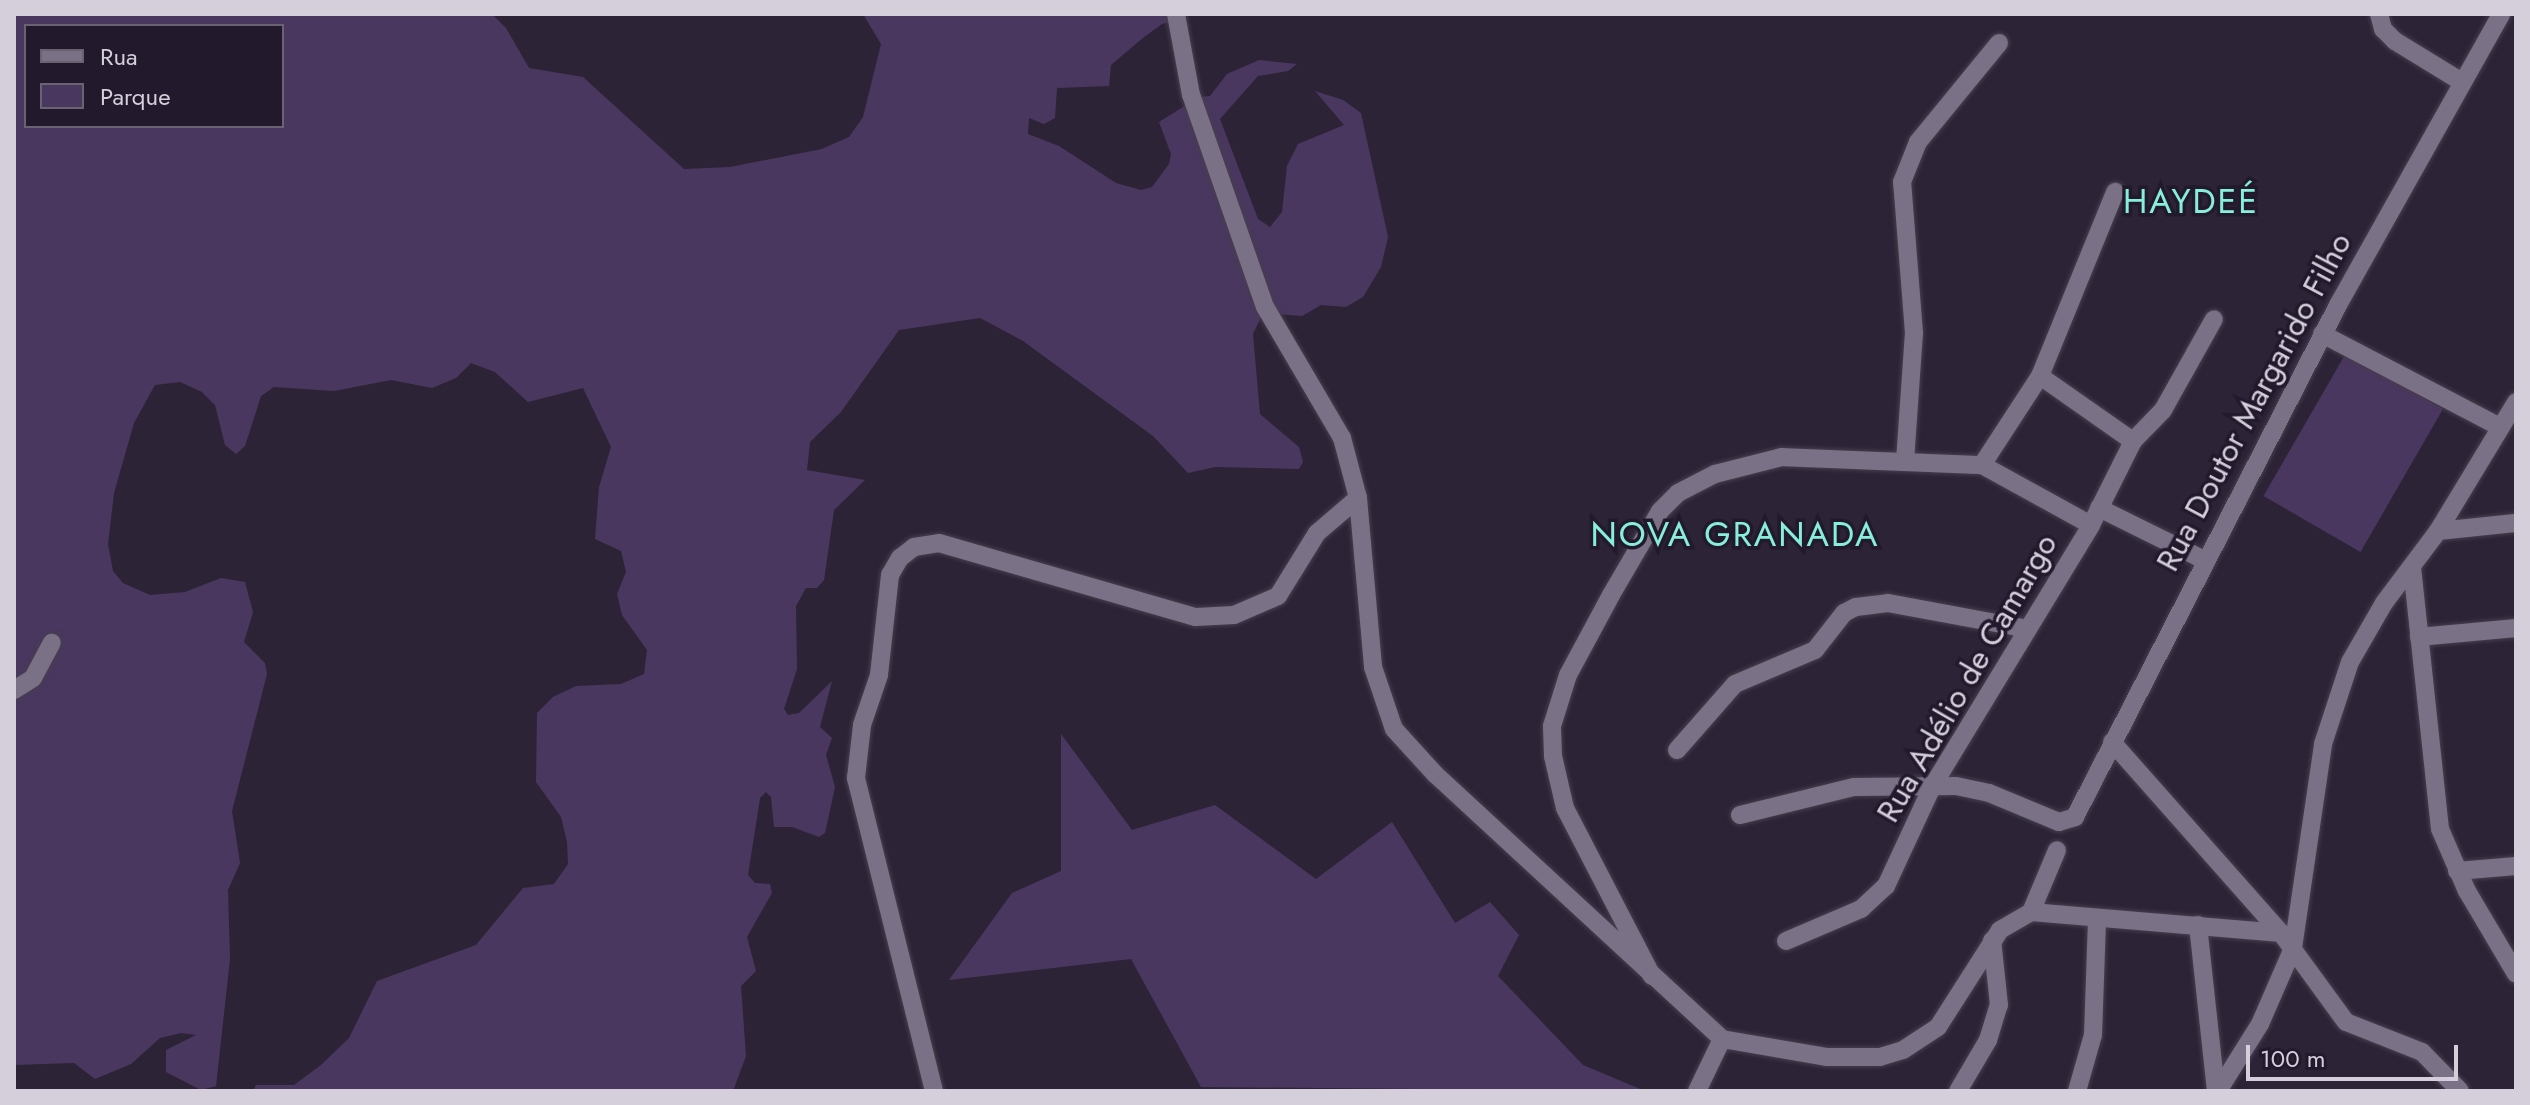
<!DOCTYPE html>
<meta charset="utf-8">
<style>
body{margin:0}
#map{position:relative;width:2530px;height:1105px;overflow:hidden;background:#2c2436;font-family:Jost,sans-serif}
div>[style]{position:absolute}
.green>*{inset:0;background:#4a375f;transform-origin:0 0}
.roads{filter:drop-shadow(0 0 2px #463f4e) drop-shadow(0 0 2px #463f4e)}
.minor>*{height:18px;margin:-9px;padding:0 9px;transform-origin:9px;border-radius:9px;background:#7a7187}
span{translate:-50% -50%;white-space:nowrap;text-align:center;line-height:1.15;-webkit-text-stroke:7px #221a2c;paint-order:stroke}
.street-label{font-size:32px;color:#d4cfdb}
.neighbourhood-label{font-size:34px;color:#87eedc;letter-spacing:2px}
.frame{position:absolute;inset:0;border:16px solid #d4cfdb;pointer-events:none}
.legend{position:absolute;left:24px;top:24px;width:260px;height:104px;box-sizing:border-box;background:#221a2c;border:2px solid #696272;margin:0;padding:10px 14px;list-style:none;font-size:24px;color:#d4cfdb}
.legend li{display:flex;align-items:center;gap:16px;height:40px}
.legend b{width:40px;border:2px solid #696272}
.scale{position:absolute;left:2246px;top:1045px;width:212px;height:36px;box-sizing:border-box;border:4px solid #d4cfdb;border-top:0;padding-left:10px;font-size:24px;line-height:28px;white-space:nowrap;color:#d4cfdb;-webkit-text-stroke:6px #221a2c;paint-order:stroke}
</style>
<div id="map">
<div class="green">
<div style="clip-path:polygon(evenodd,14px 14px,492px 14px,506px 28px,529px 68px,583px 77px,684px 169px,730px 167px,822px 149px,849px 137px,863px 117px,881px 44px,863px 14px,1195px 14px,1162px 24px,1144px 37px,1111px 65px,1109px 86px,1057px 88px,1055px 118px,1044px 124px,1029px 118px,1028px 134px,1059px 146px,1116px 183px,1141px 190px,1152px 187px,1169px 164px,1171px 154px,1159px 122px,1199px 97px,1210px 96px,1227px 74px,1259px 60px,1297px 64px,1288px 71px,1258px 76px,1220px 119px,1258px 219px,1270px 227px,1282px 212px,1287px 166px,1298px 144px,1344px 125px,1315px 91px,1343px 100px,1361px 113px,1388px 237px,1381px 267px,1363px 297px,1346px 307px,1321px 305px,1302px 316px,1263px 313px,1253px 334px,1260px 414px,1299px 447px,1303px 462px,1299px 469px,1215px 467px,1188px 473px,1153px 436px,1023px 341px,980px 318px,899px 330px,841px 412px,810px 442px,807px 470px,865px 480px,834px 510px,824px 580px,817px 588px,806px 588px,796px 606px,797px 669px,784px 709px,788px 715px,799px 713px,832px 681px,820px 727px,832px 738px,826px 755px,835px 787px,825px 833px,819px 837px,792px 827px,774px 827px,771px 797px,766px 792px,760px 798px,748px 875px,755px 883px,770px 884px,772px 893px,747px 937px,756px 971px,741px 986px,746px 1056px,733px 1091px,253px 1091px,256px 1085px,294px 1085px,321px 1065px,349px 1038px,377px 981px,476px 945px,523px 888px,554px 884px,568px 864px,567px 842px,561px 817px,536px 782px,537px 713px,553px 697px,576px 686px,621px 684px,644px 674px,647px 650px,622px 615px,617px 594px,626px 572px,621px 551px,595px 539px,599px 487px,611px 447px,583px 388px,528px 402px,495px 372px,471px 363px,456px 378px,432px 388px,391px 380px,334px 391px,274px 387px,261px 396px,245px 446px,236px 454px,225px 445px,215px 405px,202px 392px,180px 382px,155px 385px,134px 423px,114px 493px,108px 544px,113px 571px,123px 583px,150px 595px,185px 592px,221px 578px,245px 582px,253px 612px,244px 642px,265px 663px,267px 674px,232px 811px,240px 863px,228px 890px,230px 959px,216px 1086px,201px 1090px,166px 1072px,166px 1050px,196px 1035px,181px 1033px,160px 1038px,131px 1064px,95px 1079px,74px 1063px,14px 1065px,14px 14px,26px 26px,282px 26px,282px 126px,26px 126px,26px 26px)"></div>
<div style="left:2346px;top:353px;width:112px;height:165px;rotate:30deg"></div>
<div style="clip-path:polygon(1061px 734px,1132px 830px,1215px 805px,1316px 879px,1392px 822px,1455px 923px,1490px 902px,1519px 935px,1498px 976px,1583px 1065px,1645px 1091px,1201px 1087px,1131px 959px,949px 980px,1012px 893px,1061px 871px)"></div>
</div>
<div class="roads">
<div class="minor">
<div style="left:2379px;top:14px;width:16px;rotate:75deg"></div>
<div style="left:2383px;top:29px;width:17px;rotate:45deg"></div>
<div style="left:2395px;top:41px;width:79px;rotate:31.5deg"></div>
<div style="left:2322px;top:334px;width:201px;rotate:27.6deg"></div>
<div style="left:2040px;top:376px;width:113px;rotate:35deg"></div>
<div style="left:1905px;top:461px;width:128px;rotate:-86deg"></div>
<div style="left:1914px;top:333px;width:151px;rotate:-94.5deg"></div>
<div style="left:1902px;top:182px;width:43px;rotate:-68.2deg"></div>
<div style="left:1918px;top:142px;width:128px;rotate:-50.7deg"></div>
<div style="left:1982px;top:465px;width:106px;rotate:-56.9deg"></div>
<div style="left:2040px;top:376px;width:199px;rotate:-67.8deg"></div>
<div style="left:1358px;top:498px;width:170px;rotate:84.9deg"></div>
<div style="left:1373px;top:667px;width:65px;rotate:71.3deg"></div>
<div style="left:1394px;top:729px;width:61px;rotate:47.7deg"></div>
<div style="left:1435px;top:774px;width:391px;rotate:42.7deg"></div>
<div style="left:2099px;top:508px;width:117px;rotate:26.3deg"></div>
<div style="left:2438px;top:531px;width:78px;rotate:-5.9deg"></div>
<div style="left:2412px;top:567px;width:263px;rotate:83.9deg"></div>
<div style="left:2440px;top:829px;width:68px;rotate:66.5deg"></div>
<div style="left:2467px;top:891px;width:96px;rotate:59.4deg"></div>
<div style="left:2419px;top:637px;width:97px;rotate:-5.3deg"></div>
<div style="left:14px;top:690px;width:22px;rotate:-32deg"></div>
<div style="left:33px;top:678px;width:40px;rotate:-62deg"></div>
<div style="left:2112px;top:742px;width:255px;rotate:48.5deg"></div>
<div style="left:1677px;top:750px;width:88px;rotate:-48.7deg"></div>
<div style="left:1735px;top:684px;width:87px;rotate:-23deg"></div>
<div style="left:1815px;top:650px;width:47px;rotate:-51.9deg"></div>
<div style="left:1844px;top:613px;width:13px;rotate:-27deg"></div>
<div style="left:1856px;top:607px;width:32px;rotate:-7deg"></div>
<div style="left:1888px;top:603px;width:142px;rotate:10.5deg"></div>
<div style="left:1740px;top:815px;width:117px;rotate:-13.8deg"></div>
<div style="left:1854px;top:787px;width:102px;rotate:-0.6deg"></div>
<div style="left:1956px;top:786px;width:34px;rotate:12deg"></div>
<div style="left:1989px;top:793px;width:76px;rotate:22.5deg"></div>
<div style="left:2059px;top:822px;width:17px;rotate:-17deg"></div>
<div style="left:2075px;top:817px;width:576px;rotate:-62.81deg"></div>
<div style="left:2338px;top:305px;width:334px;rotate:-60.7deg"></div>
<div style="left:2457px;top:871px;width:59px;rotate:-4.8deg"></div>
<div style="left:2031px;top:912px;width:67px;rotate:-67.2deg"></div>
<div style="left:2198px;top:925px;width:167px;rotate:83.8deg"></div>
<div style="left:1786px;top:941px;width:82px;rotate:-23.1deg"></div>
<div style="left:1861px;top:909px;width:34px;rotate:-43deg"></div>
<div style="left:1886px;top:886px;width:109px;rotate:-65.1deg"></div>
<div style="left:1932px;top:787px;width:306px;rotate:-58.7deg"></div>
<div style="left:2091px;top:525px;width:94px;rotate:-63.4deg"></div>
<div style="left:2133px;top:441px;width:43px;rotate:-45.9deg"></div>
<div style="left:2163px;top:410px;width:104px;rotate:-60.7deg"></div>
<div style="left:1652px;top:976px;width:189px;rotate:-117.4deg"></div>
<div style="left:1565px;top:808px;width:53px;rotate:-103deg"></div>
<div style="left:1553px;top:756px;width:30px;rotate:-92deg"></div>
<div style="left:1552px;top:726px;width:53px;rotate:-72.6deg"></div>
<div style="left:1568px;top:675px;width:91px;rotate:-61.7deg"></div>
<div style="left:1611px;top:595px;width:97px;rotate:-59.7deg"></div>
<div style="left:1660px;top:511px;width:25px;rotate:-45deg"></div>
<div style="left:1678px;top:493px;width:42px;rotate:-27.2deg"></div>
<div style="left:1715px;top:474px;width:69px;rotate:-14.2deg"></div>
<div style="left:1782px;top:457px;width:200px;rotate:2.3deg"></div>
<div style="left:1982px;top:465px;width:124px;rotate:28.8deg"></div>
<div style="left:1722px;top:1039px;width:107px;rotate:9.7deg"></div>
<div style="left:1827px;top:1057px;width:53px"></div>
<div style="left:1880px;top:1057px;width:24px;rotate:-17deg"></div>
<div style="left:1903px;top:1050px;width:42px;rotate:-33.3deg"></div>
<div style="left:1938px;top:1027px;width:115px;rotate:-57.4deg"></div>
<div style="left:2000px;top:930px;width:36px;rotate:-30deg"></div>
<div style="left:2031px;top:912px;width:251px;rotate:4.8deg"></div>
<div style="left:2281px;top:933px;width:110px;rotate:53.9deg"></div>
<div style="left:2346px;top:1022px;width:82px;rotate:21.5deg"></div>
<div style="left:2422px;top:1052px;width:54px;rotate:45.7deg"></div>
<div style="left:934px;top:1091px;width:323px;rotate:-104deg"></div>
<div style="left:856px;top:778px;width:53px;rotate:-83.5deg"></div>
<div style="left:862px;top:725px;width:53px;rotate:-71.2deg"></div>
<div style="left:879px;top:675px;width:101px;rotate:-83.7deg"></div>
<div style="left:890px;top:575px;width:20px;rotate:-60deg"></div>
<div style="left:900px;top:558px;width:18px;rotate:-38deg"></div>
<div style="left:914px;top:547px;width:25px;rotate:-9deg"></div>
<div style="left:939px;top:543px;width:267px;rotate:16.1deg"></div>
<div style="left:1196px;top:617px;width:38px;rotate:-3deg"></div>
<div style="left:1234px;top:615px;width:48px;rotate:-23.4deg"></div>
<div style="left:1278px;top:596px;width:74px;rotate:-58.2deg"></div>
<div style="left:1317px;top:533px;width:54px;rotate:-40.5deg"></div>
<div style="left:1358px;top:498px;width:62px;rotate:-104.9deg"></div>
<div style="left:1342px;top:438px;width:152px;rotate:-120.4deg"></div>
<div style="left:1265px;top:307px;width:225px;rotate:-109.2deg"></div>
<div style="left:1191px;top:95px;width:82px;rotate:-100.5deg"></div>
<div style="left:1697px;top:1091px;width:58px;rotate:-64.3deg"></div>
<div style="left:1958px;top:1091px;width:59px;rotate:-59.5deg"></div>
<div style="left:1988px;top:1040px;width:37px;rotate:-73deg"></div>
<div style="left:1999px;top:1005px;width:65px;rotate:-96.1deg"></div>
<div style="left:2077px;top:1091px;width:58px;rotate:-74.1deg"></div>
<div style="left:2093px;top:1035px;width:115px;rotate:-88deg"></div>
<div style="left:2218px;top:1091px;width:79px;rotate:-57.9deg"></div>
<div style="left:2260px;top:1024px;width:83px;rotate:-66.5deg"></div>
<div style="left:2293px;top:948px;width:206px;rotate:-81.6deg"></div>
<div style="left:2323px;top:744px;width:86px;rotate:-71.8deg"></div>
<div style="left:2350px;top:662px;width:68px;rotate:-60deg"></div>
<div style="left:2384px;top:603px;width:90px;rotate:-53.1deg"></div>
<div style="left:2438px;top:531px;width:151px;rotate:-58.8deg"></div>
</div>
</div>
<div class="street-label">
<span style="left:2254px;top:402px;rotate:-62deg">Rua Doutor Margarido Filho</span>
<span style="left:1967px;top:678px;rotate:-60deg">Rua Adélio de Camargo</span>
</div>
<div class="neighbourhood-label">
<span style="left:2191px;top:202px">HAYDEÉ</span>
<span style="left:1735px;top:535px">NOVA GRANADA</span>
</div>
<div class="frame"></div>
<ul class="legend">
<li><b style="height:10px;background:#7a7187"></b>Rua</li>
<li><b style="height:22px;background:#4a375f"></b>Parque</li>
</ul>
<div class="scale">100 m</div>
</div>
